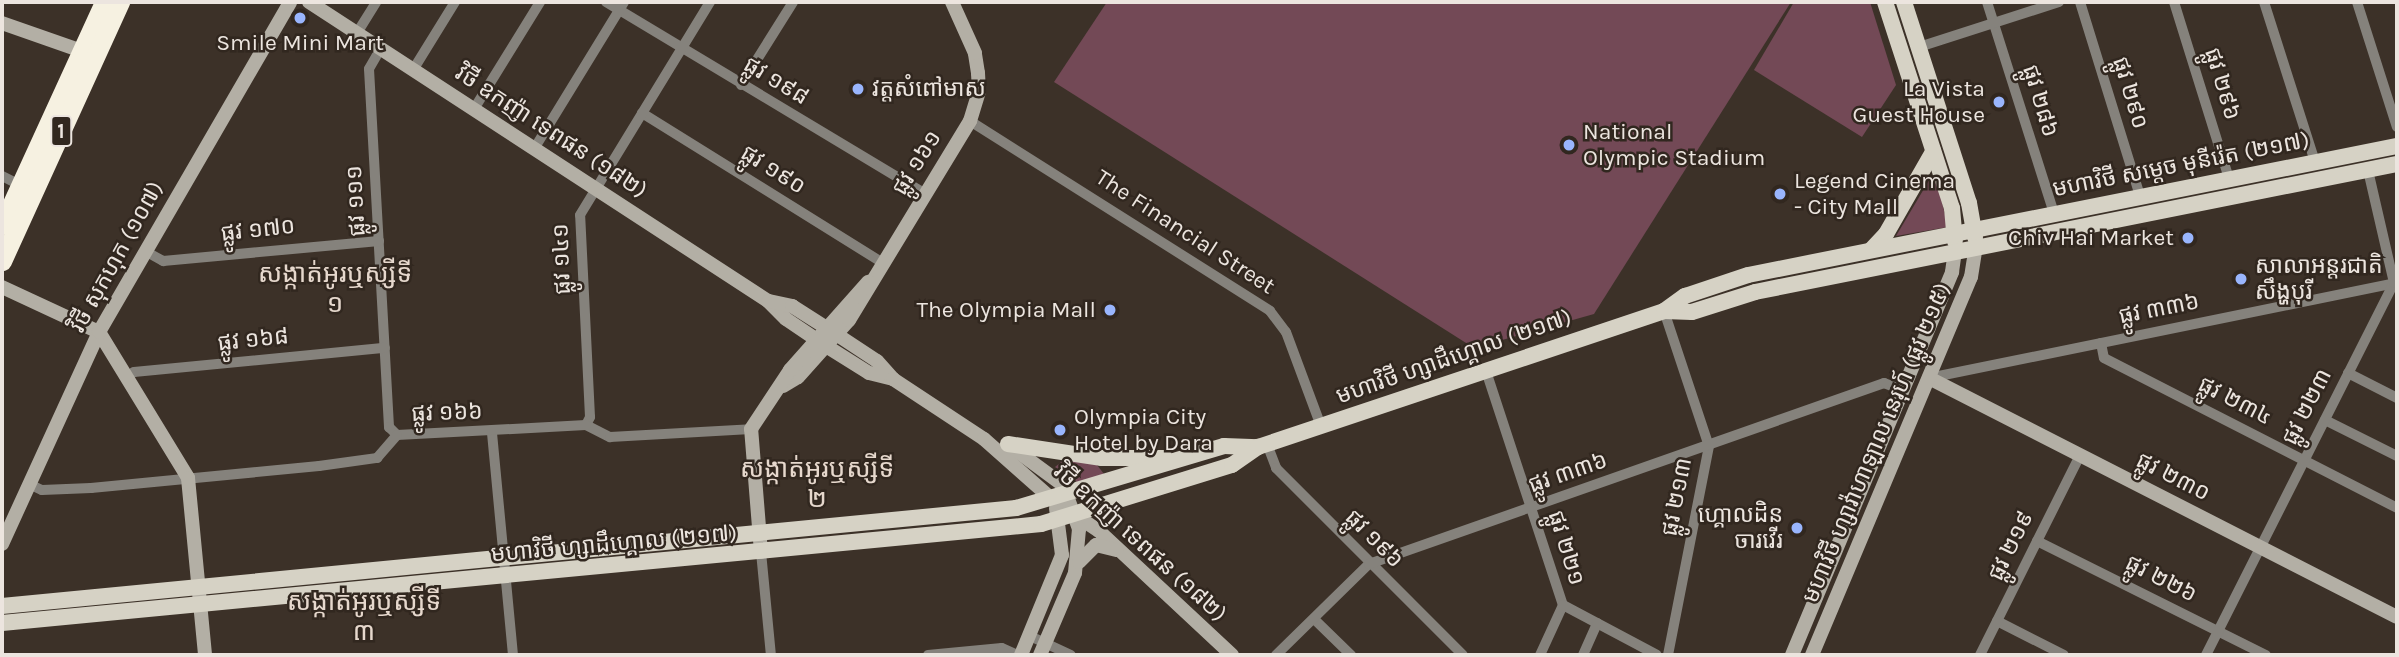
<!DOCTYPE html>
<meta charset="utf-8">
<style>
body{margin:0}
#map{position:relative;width:2399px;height:657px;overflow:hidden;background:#3c3128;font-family:Karla,"Noto Sans Khmer",sans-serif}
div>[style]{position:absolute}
.green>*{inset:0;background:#734956}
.street>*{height:10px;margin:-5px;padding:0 5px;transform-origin:5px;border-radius:5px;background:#85827c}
.secondary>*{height:14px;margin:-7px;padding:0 7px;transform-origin:7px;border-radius:7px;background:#b3afa5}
.primary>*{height:16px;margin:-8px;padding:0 8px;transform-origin:8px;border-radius:8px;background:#d6d2c5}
.highway>*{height:19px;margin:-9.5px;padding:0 9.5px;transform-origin:9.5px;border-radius:9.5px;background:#f6f1e1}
.dots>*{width:19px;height:19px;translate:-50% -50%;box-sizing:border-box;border:4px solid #31271f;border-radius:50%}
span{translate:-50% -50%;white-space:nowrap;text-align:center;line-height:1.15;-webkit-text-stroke:5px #31271f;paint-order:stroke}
.shield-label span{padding:2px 5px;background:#31271f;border:2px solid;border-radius:5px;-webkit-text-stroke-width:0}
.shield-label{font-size:21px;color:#ece5df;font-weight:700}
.poi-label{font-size:23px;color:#ece5df}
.left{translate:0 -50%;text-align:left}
.right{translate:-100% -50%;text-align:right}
.street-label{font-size:23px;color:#ece5df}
.quarter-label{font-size:26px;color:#e6d8cd}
.frame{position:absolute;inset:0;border:4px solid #ece5df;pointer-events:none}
</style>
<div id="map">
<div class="green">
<div style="clip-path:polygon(1107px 2px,1791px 2px,1594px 314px,1474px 348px,1054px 82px)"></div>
<div style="clip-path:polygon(1794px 2px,1870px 2px,1896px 85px,1862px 137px,1754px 70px)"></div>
<div style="clip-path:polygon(1931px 177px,1937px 181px,1948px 227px,1896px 236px)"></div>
<div style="clip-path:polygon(1065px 459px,1097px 465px,1104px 474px,1078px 483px,1055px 467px)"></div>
</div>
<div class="street">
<div style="left:606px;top:2px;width:372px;rotate:31deg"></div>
<div style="left:1987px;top:2px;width:221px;rotate:72.4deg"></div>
<div style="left:2080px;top:2px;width:203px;rotate:72.8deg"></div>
<div style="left:2174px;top:2px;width:185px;rotate:72.7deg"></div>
<div style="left:2264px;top:2px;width:168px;rotate:72.3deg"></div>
<div style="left:2357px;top:2px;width:131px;rotate:72.3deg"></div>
<div style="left:357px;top:33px;width:36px;rotate:-58deg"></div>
<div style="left:1919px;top:47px;width:147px;rotate:-17.8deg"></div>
<div style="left:381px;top:48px;width:24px;rotate:120deg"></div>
<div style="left:369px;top:69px;width:359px;rotate:86.8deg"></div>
<div style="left:389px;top:427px;width:11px;rotate:45deg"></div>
<div style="left:413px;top:70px;width:80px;rotate:-58.3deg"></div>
<div style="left:741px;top:85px;width:98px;rotate:-57.9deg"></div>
<div style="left:474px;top:109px;width:126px;rotate:-58.3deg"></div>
<div style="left:642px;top:113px;width:282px;rotate:31.9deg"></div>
<div style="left:970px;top:121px;width:355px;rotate:32.3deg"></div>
<div style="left:1270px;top:311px;width:26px;rotate:53deg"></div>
<div style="left:1286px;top:332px;width:100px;rotate:69.6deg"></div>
<div style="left:534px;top:149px;width:172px;rotate:-58.5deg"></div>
<div style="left:2px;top:176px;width:20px;rotate:27deg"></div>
<div style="left:145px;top:251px;width:21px;rotate:29deg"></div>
<div style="left:163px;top:261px;width:217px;rotate:-5.3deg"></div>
<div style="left:1664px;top:311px;width:142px;rotate:71.6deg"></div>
<div style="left:1709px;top:446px;width:213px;rotate:101.1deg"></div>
<div style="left:2101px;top:343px;width:15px;rotate:79deg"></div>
<div style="left:2104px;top:358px;width:329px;rotate:27.1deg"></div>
<div style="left:1486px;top:371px;width:246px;rotate:71.8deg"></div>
<div style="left:1563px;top:605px;width:55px;rotate:114.7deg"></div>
<div style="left:2348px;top:373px;width:55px;rotate:27deg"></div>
<div style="left:126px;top:377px;width:9px;rotate:-32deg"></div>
<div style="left:134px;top:372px;width:252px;rotate:-5.5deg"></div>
<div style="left:1929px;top:378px;width:478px;rotate:-11.5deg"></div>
<div style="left:2325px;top:420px;width:80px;rotate:26.6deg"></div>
<div style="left:586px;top:425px;width:9px;rotate:-63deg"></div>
<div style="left:590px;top:417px;width:202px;rotate:-92.8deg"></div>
<div style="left:580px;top:215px;width:250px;rotate:-58.6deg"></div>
<div style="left:586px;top:425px;width:27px;rotate:27deg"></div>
<div style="left:610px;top:437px;width:141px;rotate:-3.2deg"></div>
<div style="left:492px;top:433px;width:223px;rotate:84.6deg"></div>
<div style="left:397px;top:435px;width:189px;rotate:-3deg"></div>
<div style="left:1267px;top:444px;width:26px;rotate:69deg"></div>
<div style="left:1276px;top:468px;width:264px;rotate:45deg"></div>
<div style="left:29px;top:484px;width:14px;rotate:25deg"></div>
<div style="left:42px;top:490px;width:49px;rotate:-2.3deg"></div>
<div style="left:91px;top:488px;width:229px;rotate:-5.5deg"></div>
<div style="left:319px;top:466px;width:59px;rotate:-7.9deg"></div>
<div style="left:377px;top:458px;width:30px;rotate:-49deg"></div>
<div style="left:2037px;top:541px;width:256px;rotate:26.5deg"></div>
<div style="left:761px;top:552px;width:103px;rotate:84.5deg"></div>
<div style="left:1563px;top:605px;width:106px;rotate:28deg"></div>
<div style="left:1314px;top:619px;width:52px;rotate:44.2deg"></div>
<div style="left:1997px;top:621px;width:75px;rotate:26.9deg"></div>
<div style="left:1030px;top:636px;width:45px;rotate:24.9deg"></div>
<div style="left:928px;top:655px;width:74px;rotate:-5.4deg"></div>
<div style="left:1002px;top:648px;width:17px;rotate:24deg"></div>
<div style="left:1276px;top:655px;width:130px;rotate:-44.4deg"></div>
<div style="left:1369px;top:564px;width:546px;rotate:-19.36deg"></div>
<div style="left:1884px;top:383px;width:19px;rotate:21deg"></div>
<div style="left:1583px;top:655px;width:35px;rotate:-66deg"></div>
<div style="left:1980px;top:655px;width:224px;rotate:-63.4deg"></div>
<div style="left:2206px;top:655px;width:417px;rotate:-63.2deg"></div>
<div style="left:2394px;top:283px;width:116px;rotate:-103deg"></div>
</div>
<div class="secondary">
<div style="left:309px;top:2px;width:548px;rotate:33.08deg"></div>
<div style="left:768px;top:301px;width:25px;rotate:45deg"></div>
<div style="left:786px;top:319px;width:48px;rotate:34deg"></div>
<div style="left:826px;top:346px;width:51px;rotate:32.1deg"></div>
<div style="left:869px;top:373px;width:25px;rotate:14deg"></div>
<div style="left:2px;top:23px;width:85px;rotate:19.3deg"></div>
<div style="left:2px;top:287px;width:107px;rotate:24.9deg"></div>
<div style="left:99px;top:332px;width:171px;rotate:58.6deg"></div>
<div style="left:188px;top:478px;width:178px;rotate:84.5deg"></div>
<div style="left:769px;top:301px;width:24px;rotate:12deg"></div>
<div style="left:792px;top:306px;width:52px;rotate:32.5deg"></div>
<div style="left:836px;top:334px;width:49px;rotate:33.4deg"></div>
<div style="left:877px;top:361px;width:24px;rotate:48deg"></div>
<div style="left:893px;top:379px;width:109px;rotate:33.4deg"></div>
<div style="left:984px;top:439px;width:92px;rotate:41.5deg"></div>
<div style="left:1053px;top:500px;width:55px;rotate:34deg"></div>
<div style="left:1099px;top:531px;width:182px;rotate:43deg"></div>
<div style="left:1929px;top:378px;width:525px;rotate:27.05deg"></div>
<div style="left:783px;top:386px;width:17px;rotate:-31deg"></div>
<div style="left:798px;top:377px;width:76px;rotate:-48.2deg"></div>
<div style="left:849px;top:320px;width:233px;rotate:-58.7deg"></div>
<div style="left:970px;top:121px;width:30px;rotate:-73deg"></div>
<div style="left:979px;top:92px;width:19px;rotate:-93deg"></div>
<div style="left:978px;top:73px;width:20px;rotate:-99deg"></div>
<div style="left:975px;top:53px;width:56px;rotate:-114.3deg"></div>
<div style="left:1010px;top:446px;width:66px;rotate:36.3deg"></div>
<div style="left:1063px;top:485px;width:47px;rotate:70deg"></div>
<div style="left:1079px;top:529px;width:44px;rotate:95.2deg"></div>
<div style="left:1075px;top:573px;width:89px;rotate:113.1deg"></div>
<div style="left:2px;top:544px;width:233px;rotate:-65.4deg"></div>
<div style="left:99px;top:332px;width:381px;rotate:-59.9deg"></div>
<div style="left:761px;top:552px;width:123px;rotate:-94.6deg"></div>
<div style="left:751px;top:429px;width:71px;rotate:-56.5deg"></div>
<div style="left:790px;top:370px;width:118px;rotate:-48.4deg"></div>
<div style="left:1079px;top:562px;width:24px;rotate:-45deg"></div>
<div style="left:1096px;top:545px;width:21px;rotate:14deg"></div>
<div style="left:1021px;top:655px;width:108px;rotate:-67.7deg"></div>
<div style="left:1062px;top:555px;width:47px;rotate:-97.3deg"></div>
<div style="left:1792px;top:655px;width:415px;rotate:-67.3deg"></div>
<div style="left:1952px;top:272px;width:21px;rotate:-82deg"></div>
<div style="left:1812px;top:655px;width:410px;rotate:-67.2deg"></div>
<div style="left:1971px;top:277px;width:31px;rotate:-81deg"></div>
</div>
<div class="primary">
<div style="left:1885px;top:2px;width:217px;rotate:72deg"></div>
<div style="left:1952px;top:208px;width:33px;rotate:85deg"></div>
<div style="left:1904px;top:2px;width:211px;rotate:72.1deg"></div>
<div style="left:1969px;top:203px;width:35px;rotate:80deg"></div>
<div style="left:1871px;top:250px;width:22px;rotate:-47deg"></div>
<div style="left:1886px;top:234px;width:95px;rotate:-60.2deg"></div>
<div style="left:1664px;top:311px;width:28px;rotate:2deg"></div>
<div style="left:1692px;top:312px;width:66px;rotate:-17.6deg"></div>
<div style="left:1755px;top:292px;width:655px;rotate:-11.28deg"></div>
<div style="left:1008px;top:444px;width:95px;rotate:8.5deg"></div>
<div style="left:1102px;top:458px;width:63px"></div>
<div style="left:2px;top:606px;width:1019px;rotate:-5.52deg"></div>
<div style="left:1016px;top:508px;width:217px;rotate:-16.6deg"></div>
<div style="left:1224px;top:446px;width:34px;rotate:2deg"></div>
<div style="left:2px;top:623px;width:1044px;rotate:-5.44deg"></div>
<div style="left:1041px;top:524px;width:200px;rotate:-17.2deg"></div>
<div style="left:1232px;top:465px;width:32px;rotate:-35deg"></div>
<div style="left:1258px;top:447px;width:428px;rotate:-18.5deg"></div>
<div style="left:1664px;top:311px;width:26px;rotate:-36deg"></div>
<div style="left:1685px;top:296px;width:66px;rotate:-18.4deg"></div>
<div style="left:1748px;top:275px;width:662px;rotate:-11.24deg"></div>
</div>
<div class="highway">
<div style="left:2px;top:225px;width:245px;rotate:-65.4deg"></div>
<div style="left:2px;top:261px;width:285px;rotate:-65.5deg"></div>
</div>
<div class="dots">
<div style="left:300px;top:18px;background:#99b5fd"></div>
<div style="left:858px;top:89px;background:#99b5fd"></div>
<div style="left:1999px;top:102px;background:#99b5fd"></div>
<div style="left:1569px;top:145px;background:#99b5fd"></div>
<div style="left:1780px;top:194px;background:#99b5fd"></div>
<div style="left:2188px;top:238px;background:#99b5fd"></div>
<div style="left:2241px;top:279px;background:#99b5fd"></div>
<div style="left:1110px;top:310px;background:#99b5fd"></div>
<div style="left:1060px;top:430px;background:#99b5fd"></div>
<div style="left:1797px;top:528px;background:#99b5fd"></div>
</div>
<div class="shield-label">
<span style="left:61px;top:131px">1</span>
</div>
<div class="poi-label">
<span style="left:300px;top:43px">Smile Mini Mart</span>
<span class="left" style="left:872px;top:89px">វត្តសំពៅមាស</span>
<span class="right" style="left:1985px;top:102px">La Vista<br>Guest House</span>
<span class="left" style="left:1583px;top:145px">National<br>Olympic Stadium</span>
<span class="left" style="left:1794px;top:194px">Legend Cinema<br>- City Mall</span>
<span class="right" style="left:2174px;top:238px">Chiv Hai Market</span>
<span class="left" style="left:2255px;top:279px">សាលាអន្តរជាតិ<br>សឹង្ហបុរី</span>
<span class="right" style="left:1096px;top:310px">The Olympia Mall</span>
<span class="left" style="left:1074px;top:430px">Olympia City<br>Hotel by Dara</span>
<span class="right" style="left:1783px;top:528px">ហ្គោលដិន<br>ចារវើរ</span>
</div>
<div class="street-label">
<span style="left:776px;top:81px;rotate:31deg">ផ្លូវ ១៩៨</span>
<span style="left:2222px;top:84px;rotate:73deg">ផ្លូវ ២៩៦</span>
<span style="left:2130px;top:93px;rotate:73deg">ផ្លូវ ២៩០</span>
<span style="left:2040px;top:101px;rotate:73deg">ផ្លូវ ២៨៦</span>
<span style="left:551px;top:132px;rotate:33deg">វិថី ឧកញ៉ា ទេពផន (១៨២)</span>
<span style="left:917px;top:163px;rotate:-58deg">ផ្លូវ ១៦១</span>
<span style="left:2181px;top:165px;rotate:-11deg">មហាវិថី សម្តេច មុនីរ៉េត (២១៧)</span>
<span style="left:773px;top:170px;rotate:32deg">ផ្លូវ ១៩០</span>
<span style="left:356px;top:201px;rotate:-93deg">ផ្លូវ ១១១</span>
<span style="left:258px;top:230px;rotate:-6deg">ផ្លូវ ១៧០</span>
<span style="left:1185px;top:232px;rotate:33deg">The Financial Street</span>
<span style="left:117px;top:257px;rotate:-61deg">វិថី សុកហុក (១០៧)</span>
<span style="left:562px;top:259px;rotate:-92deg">ផ្លូវ ១៤១</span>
<span style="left:2159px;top:309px;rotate:-11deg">ផ្លូវ ៣៣៦</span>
<span style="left:253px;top:340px;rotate:-6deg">ផ្លូវ ១៦៨</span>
<span style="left:1454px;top:357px;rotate:-19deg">មហាវិថី ហ្សាដឹហ្គោល (២១៧)</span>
<span style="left:2235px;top:401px;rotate:27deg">ផ្លូវ ២៣៤</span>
<span style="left:2307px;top:407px;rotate:-63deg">ផ្លូវ ២២៣</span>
<span style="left:447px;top:413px;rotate:-2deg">ផ្លូវ ១៦៦</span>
<span style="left:1877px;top:443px;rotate:-67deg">មហាវិថី ហ្សាវ៉ាហាឡាល នេរុហ៍ (ផ្លូវ ២១៥)</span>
<span style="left:1568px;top:473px;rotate:-19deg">ផ្លូវ ៣៣៦</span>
<span style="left:2173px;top:477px;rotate:27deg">ផ្លូវ ២៣០</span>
<span style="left:1677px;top:497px;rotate:-79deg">ផ្លូវ ២១៣</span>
<span style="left:1374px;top:539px;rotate:45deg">ផ្លូវ ១៩៦</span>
<span style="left:1140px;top:543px;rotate:42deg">វិថី ឧកញ៉ា ទេពផន (១៨២)</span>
<span style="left:614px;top:544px;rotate:-5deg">មហាវិថី ហ្សាដឹហ្គោល (២១៧)</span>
<span style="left:2011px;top:546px;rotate:-64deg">ផ្លូវ ២១៩</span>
<span style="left:1566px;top:548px;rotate:73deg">ផ្លូវ ២២១</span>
<span style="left:2161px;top:579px;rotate:27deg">ផ្លូវ ២២៦</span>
</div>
<div class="quarter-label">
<span style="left:335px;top:289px">សង្កាត់អូរឬស្សីទី<br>១</span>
<span style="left:817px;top:484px">សង្កាត់អូរឬស្សីទី<br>២</span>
<span style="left:364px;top:617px">សង្កាត់អូរឬស្សីទី<br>៣</span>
</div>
<div class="frame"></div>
</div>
